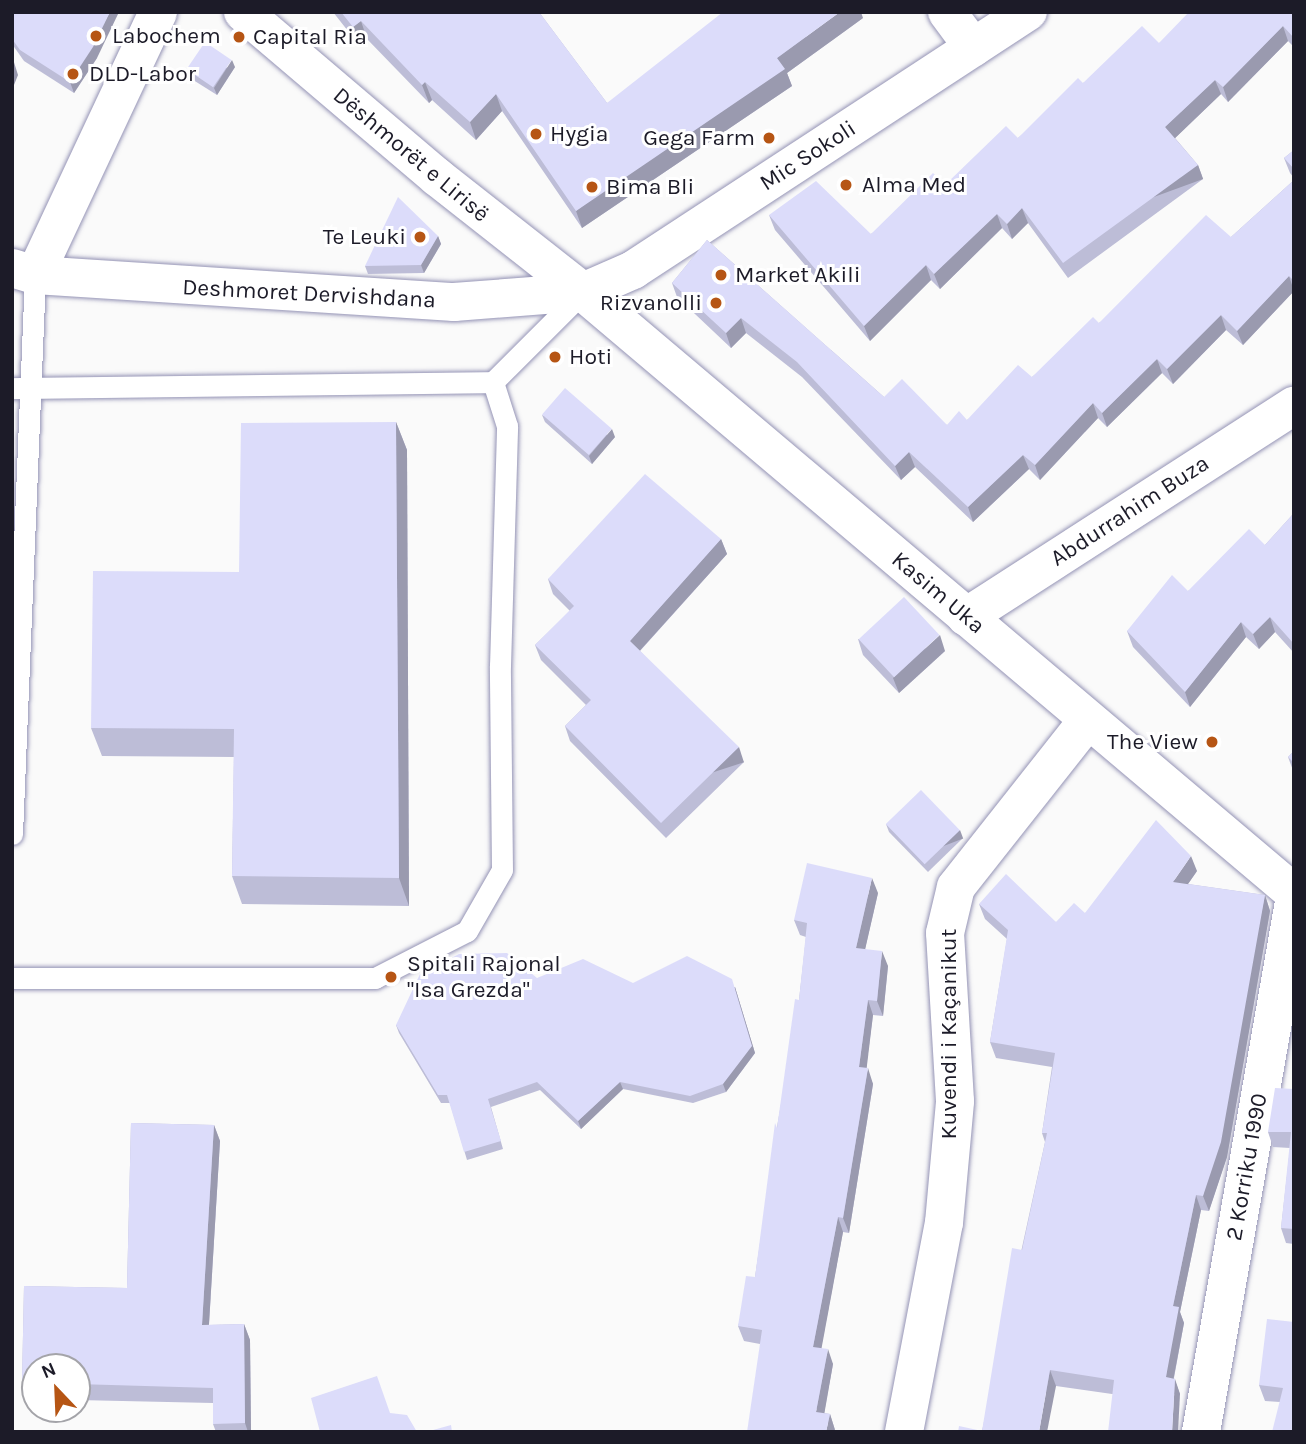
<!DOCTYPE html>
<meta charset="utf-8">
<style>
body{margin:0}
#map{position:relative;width:1306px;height:1444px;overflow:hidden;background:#fafafa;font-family:Karla,sans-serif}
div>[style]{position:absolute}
.roads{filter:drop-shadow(0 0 2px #9493b5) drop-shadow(0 0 2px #9493b5)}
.service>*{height:21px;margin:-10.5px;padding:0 10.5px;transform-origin:10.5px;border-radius:10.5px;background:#fff}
.minor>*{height:38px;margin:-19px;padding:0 19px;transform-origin:19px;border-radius:19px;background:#fff}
.wall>*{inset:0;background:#bdbdd7}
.shaded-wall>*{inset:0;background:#9a9aaf;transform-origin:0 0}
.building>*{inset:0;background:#dcdcfa;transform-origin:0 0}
.dots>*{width:19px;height:19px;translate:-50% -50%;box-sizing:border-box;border:4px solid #fff;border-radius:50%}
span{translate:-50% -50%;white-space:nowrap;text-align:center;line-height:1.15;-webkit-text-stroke:6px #fff;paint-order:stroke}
.poi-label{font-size:23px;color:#1c1b28}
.left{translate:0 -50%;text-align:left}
.right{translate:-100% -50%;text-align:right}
.street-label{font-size:23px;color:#1c1b28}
.frame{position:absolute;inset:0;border:14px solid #1c1b28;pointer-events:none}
.north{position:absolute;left:21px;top:1353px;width:70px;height:70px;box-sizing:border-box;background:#fff;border:2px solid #a4a4a9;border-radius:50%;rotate:337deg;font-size:19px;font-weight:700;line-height:28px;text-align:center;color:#1c1b28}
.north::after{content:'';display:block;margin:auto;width:24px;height:32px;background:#b65514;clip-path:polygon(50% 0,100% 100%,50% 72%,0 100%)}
</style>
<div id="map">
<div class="roads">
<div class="service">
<div style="left:12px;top:388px;width:481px;rotate:-0.7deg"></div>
<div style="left:12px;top:834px;width:559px;rotate:-87.64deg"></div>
<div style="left:12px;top:978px;width:363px"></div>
<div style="left:375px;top:978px;width:103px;rotate:-27.1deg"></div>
<div style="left:467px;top:931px;width:70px;rotate:-60.2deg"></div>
<div style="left:502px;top:870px;width:204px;rotate:-90.6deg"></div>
<div style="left:500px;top:666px;width:240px;rotate:-88.3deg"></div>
<div style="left:507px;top:426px;width:46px;rotate:-107.7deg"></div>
<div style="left:493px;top:382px;width:126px;rotate:-45deg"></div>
</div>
<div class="minor">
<div style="left:243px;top:12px;width:255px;rotate:40.4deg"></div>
<div style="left:437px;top:177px;width:186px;rotate:38.2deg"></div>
<div style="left:583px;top:292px;width:931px;rotate:40.21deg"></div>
<div style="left:947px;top:12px;width:44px;rotate:53.4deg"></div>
<div style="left:12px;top:268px;width:24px;rotate:17deg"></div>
<div style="left:35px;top:275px;width:420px;rotate:3.7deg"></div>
<div style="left:454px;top:302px;width:129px;rotate:-4.4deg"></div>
<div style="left:583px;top:292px;width:55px;rotate:-23.7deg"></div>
<div style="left:633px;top:270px;width:472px;rotate:-33.2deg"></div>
<div style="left:35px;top:275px;width:290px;rotate:-64.9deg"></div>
<div style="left:966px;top:617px;width:390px;rotate:-32.8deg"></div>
<div style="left:904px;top:1432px;width:213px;rotate:-79.2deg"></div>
<div style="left:944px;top:1223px;width:122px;rotate:-84.8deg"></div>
<div style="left:955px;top:1101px;width:168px;rotate:-93.4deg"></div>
<div style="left:945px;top:933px;width:47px;rotate:-76.6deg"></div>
<div style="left:956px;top:887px;width:211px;rotate:-51.7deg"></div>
<div style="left:1201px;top:1432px;width:538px;rotate:-80.05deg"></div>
</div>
</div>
<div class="wall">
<div style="clip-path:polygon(12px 12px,97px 58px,74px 93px,24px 61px,12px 44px)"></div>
<div style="clip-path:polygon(333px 12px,539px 12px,607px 103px,863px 18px,787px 73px,792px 86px,582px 228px,502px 111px,476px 140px,432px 100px,429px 103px,367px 39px,359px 45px)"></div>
<div style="clip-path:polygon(1294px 12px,1294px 47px,1288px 41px,1228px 102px,1221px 94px,1175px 138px,1198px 165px,1203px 179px,1068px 278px,1028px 223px,1012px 239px,1002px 228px,940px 289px,931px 280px,870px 341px,775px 230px,769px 215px,871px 234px,1018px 138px,1083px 83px,1159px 43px)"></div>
<div style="clip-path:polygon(235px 67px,217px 95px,190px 78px,187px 70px)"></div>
<div style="clip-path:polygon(1294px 150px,1294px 178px,1290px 173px,1284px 158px)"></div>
<div style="clip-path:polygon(1294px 180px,1294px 291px,1243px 345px,1226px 330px,1173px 384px,1162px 373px,1107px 427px,1098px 418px,1040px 480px,1029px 469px,973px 522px,915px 467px,901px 480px,802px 377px,746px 333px,731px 348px,677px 297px,672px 283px,707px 240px,884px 397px,947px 425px,967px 420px,1032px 377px,1099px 323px,1231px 237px)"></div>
<div style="clip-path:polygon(438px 236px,441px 244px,424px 273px,368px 274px,365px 266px)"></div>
<div style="clip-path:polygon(542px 415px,615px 437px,592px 464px,545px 422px)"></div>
<div style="clip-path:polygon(396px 422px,407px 450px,409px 906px,242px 904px,232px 876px,234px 757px,102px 756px,91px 728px,239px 572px)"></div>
<div style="clip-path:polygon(1294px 513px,1294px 653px,1275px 632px,1259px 649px,1246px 637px,1190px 707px,1133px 647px,1127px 631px,1188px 591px,1265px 545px)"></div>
<div style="clip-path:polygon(721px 539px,727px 554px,640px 651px,744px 762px,666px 838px,570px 741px,565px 726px,586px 705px,541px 660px,535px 645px,570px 611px,553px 594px,548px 579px)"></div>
<div style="clip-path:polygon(858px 639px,945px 651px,899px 693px,863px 655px)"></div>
<div style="clip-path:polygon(1294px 751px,1294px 773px,1288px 757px)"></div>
<div style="clip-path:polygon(886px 824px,963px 838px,928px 872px,889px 832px)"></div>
<div style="clip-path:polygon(1197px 871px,1188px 884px,1265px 895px,1270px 911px,1227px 1157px,1209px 1211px,1201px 1210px,1180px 1312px,1184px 1323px,1174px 1378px,1180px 1394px,1112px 1394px,1056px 1386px,982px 1431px,1045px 1142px,1042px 1133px,1052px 1067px,996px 1058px,990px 1042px,1007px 939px,985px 919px,979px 904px,1056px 922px,1085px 913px)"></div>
<div style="clip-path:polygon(878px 893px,865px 949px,888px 966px,883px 1016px,873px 1015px,866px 1068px,873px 1084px,849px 1233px,843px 1232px,821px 1348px,833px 1364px,824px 1413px,830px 1414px,835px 1430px,760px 1344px,744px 1341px,738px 1326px,755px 1277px,777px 1127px,799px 1000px,806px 937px,800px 935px,794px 920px)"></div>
<div style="clip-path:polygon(633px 983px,735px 987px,755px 1053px,726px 1092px,693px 1103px,623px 1089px,581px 1129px,540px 1090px,491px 1107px,503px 1149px,467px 1160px,450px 1103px,441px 1103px,399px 1033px,396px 1025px)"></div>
<div style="clip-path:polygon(1294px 1089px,1294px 1244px,1286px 1243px,1281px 1228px,1290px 1148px,1273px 1147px,1268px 1132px)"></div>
<div style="clip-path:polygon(131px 1123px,214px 1125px,220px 1141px,209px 1325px,244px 1324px,250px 1340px,251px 1432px,216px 1432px,213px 1424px,213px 1403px,77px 1400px,77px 1367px,35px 1367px,35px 1398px,27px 1398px,22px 1383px,24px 1286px,127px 1288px)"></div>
<div style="clip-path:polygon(1294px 1322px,1294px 1432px,1280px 1402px,1265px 1401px,1259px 1385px)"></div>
</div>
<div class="shaded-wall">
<div style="clip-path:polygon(110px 12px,119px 12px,97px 58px,74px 93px,70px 82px)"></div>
<div style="clip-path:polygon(840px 12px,861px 12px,863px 18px,787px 73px,792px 86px,582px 228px,576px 211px,777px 58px)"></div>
<div style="clip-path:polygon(361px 21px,367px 39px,359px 45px,353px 27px)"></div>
<div style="clip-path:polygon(1283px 26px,1288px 41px,1228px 102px,1223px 87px)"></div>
<div style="clip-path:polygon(13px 59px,18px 75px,12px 90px)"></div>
<div style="clip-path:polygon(232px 60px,235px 67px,217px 95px,214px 88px)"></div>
<div style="clip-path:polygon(1215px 80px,1221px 94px,1171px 142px,1165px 127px)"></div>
<div style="clip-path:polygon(425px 82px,432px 100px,429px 103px,422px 85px)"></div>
<div style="clip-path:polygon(496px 94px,502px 111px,476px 140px,470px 122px)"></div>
<div style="left:1198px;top:165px;width:15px;height:167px;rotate:70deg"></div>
<div style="clip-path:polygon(1022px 208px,1028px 223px,1012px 239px,1007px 224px)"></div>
<div style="clip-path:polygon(997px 214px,1002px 228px,940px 289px,934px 274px)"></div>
<div style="clip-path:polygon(438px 236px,441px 244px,424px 273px,421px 265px)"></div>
<div style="clip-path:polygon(926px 265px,931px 280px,870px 341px,864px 326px)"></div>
<div style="clip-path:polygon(1289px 276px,1294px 291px,1243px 345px,1237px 331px)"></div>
<div style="clip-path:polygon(1221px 315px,1226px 330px,1173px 384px,1167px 369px)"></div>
<div style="clip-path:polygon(741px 318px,746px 333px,731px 348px,726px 333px)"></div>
<div style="clip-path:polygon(1157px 359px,1162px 373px,1107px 427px,1102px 413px)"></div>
<div style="clip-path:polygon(1093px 403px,1098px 418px,1040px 480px,1035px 465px)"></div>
<div style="clip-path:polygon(396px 422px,407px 450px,409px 906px,399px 878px)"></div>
<div style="clip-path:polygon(612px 429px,615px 437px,592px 464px,589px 456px)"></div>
<div style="clip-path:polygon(909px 452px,915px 467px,901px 480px,895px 466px)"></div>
<div style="clip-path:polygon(1023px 455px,1029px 469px,973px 522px,968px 507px)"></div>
<div style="clip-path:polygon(721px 539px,727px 554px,635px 656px,630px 641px)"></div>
<div style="clip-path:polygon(1270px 617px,1275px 632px,1259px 649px,1253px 634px)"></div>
<div style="clip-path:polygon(1241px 622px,1246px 637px,1190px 707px,1185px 692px)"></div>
<div style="clip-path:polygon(940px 635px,945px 651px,899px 693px,893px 678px)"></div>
<div style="left:739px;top:747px;width:16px;height:109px;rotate:72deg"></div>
<div style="left:960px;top:830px;width:9px;height:49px;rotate:69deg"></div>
<div style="clip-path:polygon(1191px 856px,1197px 871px,1179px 897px,1173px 882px)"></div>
<div style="clip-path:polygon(872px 878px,878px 893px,862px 963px,856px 948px)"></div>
<div style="clip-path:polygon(1265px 895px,1270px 911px,1227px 1157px,1209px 1211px,1203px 1196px)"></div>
<div style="clip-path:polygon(882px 951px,888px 966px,883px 1016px,877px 1001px)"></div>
<div style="clip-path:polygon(735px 987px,755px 1053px,726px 1092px,723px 1084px)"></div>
<div style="clip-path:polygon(868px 1000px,873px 1015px,865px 1082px,859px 1067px)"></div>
<div style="clip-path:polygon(868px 1068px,873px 1084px,849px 1233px,843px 1218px)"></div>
<div style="clip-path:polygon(620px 1082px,623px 1089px,581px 1129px,578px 1121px)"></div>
<div style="clip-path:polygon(214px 1125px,220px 1141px,208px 1340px,202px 1325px)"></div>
<div style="clip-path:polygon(1196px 1195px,1201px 1210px,1180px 1312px,1184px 1323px,1171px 1392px,1166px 1377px,1173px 1306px)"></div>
<div style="clip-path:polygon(838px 1217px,843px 1232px,819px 1362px,813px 1347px)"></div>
<div style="clip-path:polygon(244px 1324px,250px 1340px,251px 1432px,248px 1432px,245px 1423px)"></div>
<div style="clip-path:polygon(828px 1349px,833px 1364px,822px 1427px,816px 1412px)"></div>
<div style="clip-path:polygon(1050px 1370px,1056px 1386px,1047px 1432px,1039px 1432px)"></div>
<div style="clip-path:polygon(1175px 1379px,1180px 1394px,1178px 1432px,1172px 1432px)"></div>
<div style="clip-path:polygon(830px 1414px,835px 1430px,835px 1432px,826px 1432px)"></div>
</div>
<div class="building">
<div style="clip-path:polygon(12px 12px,110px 12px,93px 47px,70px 82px,20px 50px,12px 39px)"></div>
<div style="clip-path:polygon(341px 12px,539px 12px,607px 103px,723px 12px,840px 12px,777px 58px,785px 69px,576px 211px,496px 94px,470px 122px,425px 82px,422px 85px,361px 21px,353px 27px)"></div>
<div style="clip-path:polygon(1189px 12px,1294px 12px,1294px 38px,1283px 26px,1223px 87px,1215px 80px,1165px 127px,1198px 165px,1063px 263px,1022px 208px,1007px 224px,997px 214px,934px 274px,926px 265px,864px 326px,769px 215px,816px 181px,871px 234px,933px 173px,945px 185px,1006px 126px,1018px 138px,1078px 78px,1083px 83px,1142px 26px,1159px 43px)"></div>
<div style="left:205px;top:42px;width:32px;height:33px;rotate:34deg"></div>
<div style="clip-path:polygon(1294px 150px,1294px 169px,1284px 158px)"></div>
<div style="clip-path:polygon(1294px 180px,1294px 281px,1289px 276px,1237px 331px,1221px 315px,1167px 369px,1157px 359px,1102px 413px,1093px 403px,1035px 465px,1023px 455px,968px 507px,909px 452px,895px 466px,797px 362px,741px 318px,726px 333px,672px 283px,707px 240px,884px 397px,902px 379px,947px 425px,959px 411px,967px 420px,1018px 365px,1032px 377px,1093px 317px,1099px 323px,1206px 215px,1231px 237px)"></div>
<div style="clip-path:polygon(398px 197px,438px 236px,421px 265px,365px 266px)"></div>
<div style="left:565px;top:388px;width:62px;height:35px;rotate:41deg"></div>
<div style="clip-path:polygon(396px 422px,399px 878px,232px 876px,234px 729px,91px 728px,93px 571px,239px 572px,241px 423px)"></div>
<div style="clip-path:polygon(645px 474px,721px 539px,630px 641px,739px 747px,661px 823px,565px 726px,591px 700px,535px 645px,574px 606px,548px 579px)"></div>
<div style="clip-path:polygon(1294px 513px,1294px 644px,1270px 617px,1253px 634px,1241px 622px,1185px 692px,1127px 631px,1172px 575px,1188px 591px,1249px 529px,1265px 545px)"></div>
<div style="left:904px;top:597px;width:52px;height:62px;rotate:47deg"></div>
<div style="clip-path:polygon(1294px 751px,1294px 763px,1288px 757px)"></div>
<div style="left:921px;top:790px;width:56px;height:49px;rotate:46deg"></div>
<div style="clip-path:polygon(1156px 820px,1191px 856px,1173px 882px,1265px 895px,1221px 1142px,1203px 1196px,1196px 1195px,1173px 1306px,1179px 1307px,1166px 1377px,1175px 1379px,1172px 1432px,1108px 1432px,1114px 1380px,1050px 1370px,1039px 1432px,958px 1432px,959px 1426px,982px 1431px,1012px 1248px,1022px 1250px,1047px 1133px,1042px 1133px,1055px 1053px,990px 1042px,1008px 930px,979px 904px,1006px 874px,1056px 922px,1074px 903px,1085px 913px)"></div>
<div style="clip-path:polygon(807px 863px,872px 878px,856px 948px,882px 951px,877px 1001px,868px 1000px,859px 1067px,868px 1068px,843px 1218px,838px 1217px,813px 1347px,828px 1349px,816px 1412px,830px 1414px,826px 1432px,747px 1432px,762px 1330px,738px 1326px,746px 1276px,755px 1277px,775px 1123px,777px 1128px,795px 999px,799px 1000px,807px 923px,794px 920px)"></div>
<div style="clip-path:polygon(507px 953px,537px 978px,583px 959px,633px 983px,687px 956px,732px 979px,752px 1046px,723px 1084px,690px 1096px,620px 1082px,578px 1121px,537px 1082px,488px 1099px,501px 1141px,464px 1152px,447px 1095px,438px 1095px,396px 1025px,420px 974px,459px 954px)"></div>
<div style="clip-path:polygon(1275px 1088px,1294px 1089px,1294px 1229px,1281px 1228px,1291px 1132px,1268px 1132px)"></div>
<div style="clip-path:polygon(131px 1123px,214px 1125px,202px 1325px,244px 1324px,245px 1423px,213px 1424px,213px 1388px,77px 1384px,77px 1367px,35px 1367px,35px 1383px,22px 1383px,24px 1286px,127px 1288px)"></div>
<div style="clip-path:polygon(1267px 1319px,1294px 1322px,1294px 1432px,1272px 1432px,1283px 1388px,1259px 1385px)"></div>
<div style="clip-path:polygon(377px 1376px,390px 1413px,407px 1415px,417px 1432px,320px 1432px,311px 1398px)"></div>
<div style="clip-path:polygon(451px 1425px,452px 1432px,426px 1432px)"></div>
</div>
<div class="dots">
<div style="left:96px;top:36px;background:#b65514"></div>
<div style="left:239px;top:37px;background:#b65514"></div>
<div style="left:73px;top:74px;background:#b65514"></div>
<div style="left:536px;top:134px;background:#b65514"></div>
<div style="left:769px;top:138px;background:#b65514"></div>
<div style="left:846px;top:185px;background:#b65514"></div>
<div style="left:592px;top:187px;background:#b65514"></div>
<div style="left:420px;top:237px;background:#b65514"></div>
<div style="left:721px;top:275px;background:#b65514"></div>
<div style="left:716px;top:303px;background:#b65514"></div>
<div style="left:555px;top:357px;background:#b65514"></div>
<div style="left:1212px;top:742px;background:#b65514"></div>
<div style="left:391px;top:977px;background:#b65514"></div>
</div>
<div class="poi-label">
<span class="left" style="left:112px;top:36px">Labochem</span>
<span class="left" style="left:253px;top:37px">Capital Ria</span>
<span class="left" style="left:89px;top:74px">DLD-Labor</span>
<span class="left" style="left:550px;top:134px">Hygia</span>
<span class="right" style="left:755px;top:138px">Gega Farm</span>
<span class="left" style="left:862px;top:185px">Alma Med</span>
<span class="left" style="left:606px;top:187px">Bima Bli</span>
<span class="right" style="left:406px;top:237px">Te Leuki</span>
<span class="left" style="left:735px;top:275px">Market Akili</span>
<span class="right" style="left:702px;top:303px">Rizvanolli</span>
<span class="left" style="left:569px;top:357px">Hoti</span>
<span class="right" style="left:1198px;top:742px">The View</span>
<span class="left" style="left:407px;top:977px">Spitali Rajonal<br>"Isa Grezda"</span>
</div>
<div class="street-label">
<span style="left:411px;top:155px;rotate:40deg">Dëshmorët e Lirisë</span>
<span style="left:808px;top:156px;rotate:-33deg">Mic Sokoli</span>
<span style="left:309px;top:294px;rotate:3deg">Deshmoret Dervishdana</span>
<span style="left:1130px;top:511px;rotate:-33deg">Abdurrahim Buza</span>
<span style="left:938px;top:593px;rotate:40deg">Kasim Uka</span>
<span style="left:949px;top:1034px;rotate:-90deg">Kuvendi i Kaçanikut</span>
<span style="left:1247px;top:1167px;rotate:-80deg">2 Korriku 1990</span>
</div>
<div class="frame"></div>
<div class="north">N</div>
</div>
